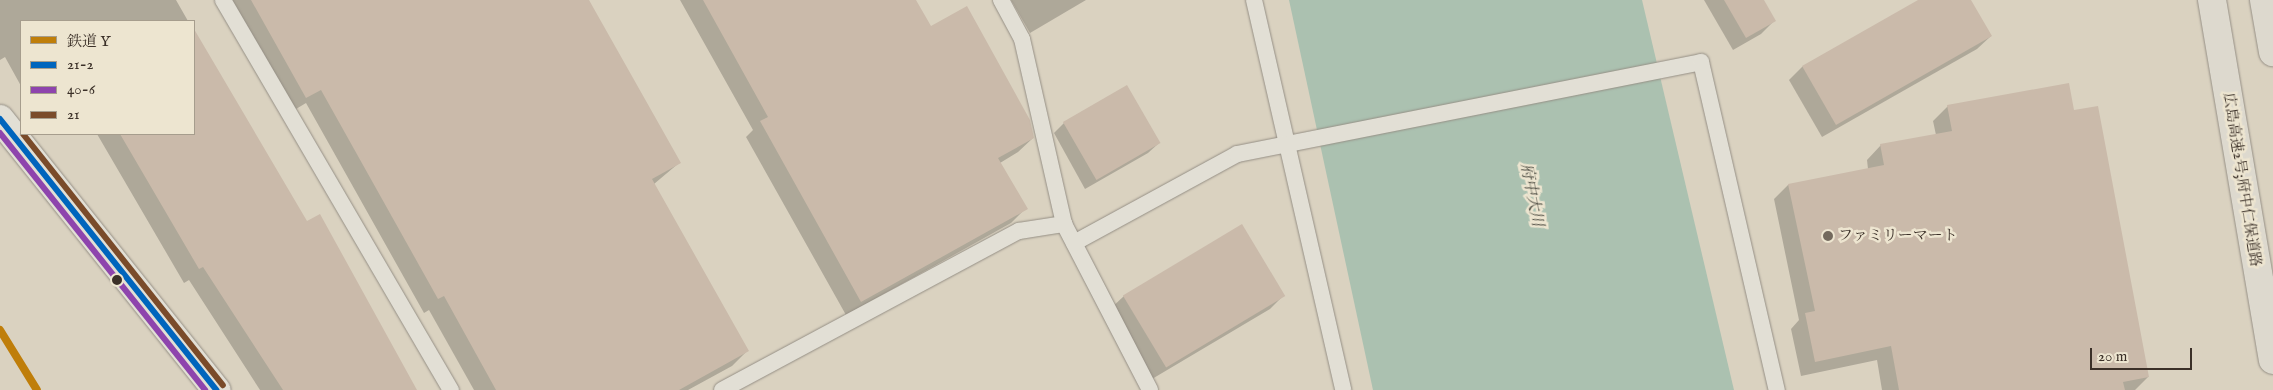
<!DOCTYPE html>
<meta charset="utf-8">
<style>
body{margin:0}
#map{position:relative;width:2273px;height:390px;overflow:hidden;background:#dad2c0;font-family:"IM FELL English","Noto Serif JP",serif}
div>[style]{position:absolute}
.water>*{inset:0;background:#abc1b0}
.shadow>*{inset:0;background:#0003}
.building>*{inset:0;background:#cabaaa;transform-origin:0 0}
.roads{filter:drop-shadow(0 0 1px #958f85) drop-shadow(0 0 1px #958f85)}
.lane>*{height:16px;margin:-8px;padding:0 8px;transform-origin:8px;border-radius:8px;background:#e2dfd5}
.secondary>*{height:28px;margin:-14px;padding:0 14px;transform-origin:14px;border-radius:14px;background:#e2dfd5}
.highway>*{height:28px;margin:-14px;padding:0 14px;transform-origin:14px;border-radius:14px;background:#ddd9ce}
.bus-1>*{height:6px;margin:-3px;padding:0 3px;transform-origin:3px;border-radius:3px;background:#0065bd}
.bus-2>*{height:6px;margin:-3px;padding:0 3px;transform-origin:3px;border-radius:3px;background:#8e44ad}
.bus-3>*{height:6px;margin:-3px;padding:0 3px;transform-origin:3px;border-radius:3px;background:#7a4b2a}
.rail-1>*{height:8px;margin:-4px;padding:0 4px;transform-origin:4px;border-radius:4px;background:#bf7e0a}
.dots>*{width:14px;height:14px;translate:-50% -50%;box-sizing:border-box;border:2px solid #ede5d0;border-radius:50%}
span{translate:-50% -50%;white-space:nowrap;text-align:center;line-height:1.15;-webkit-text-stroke:5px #ede5d0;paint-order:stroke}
.street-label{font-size:15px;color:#3b3028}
.poi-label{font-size:15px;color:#3b3028}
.left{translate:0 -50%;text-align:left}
.water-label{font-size:16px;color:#4d4c42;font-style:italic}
.legend{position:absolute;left:20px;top:20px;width:175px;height:115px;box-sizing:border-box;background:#ede5d0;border:1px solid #a69d8d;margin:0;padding:6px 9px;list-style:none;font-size:15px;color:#3b3028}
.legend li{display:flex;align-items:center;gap:10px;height:25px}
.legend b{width:25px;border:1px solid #a69d8d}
.scale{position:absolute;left:2090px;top:348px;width:102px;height:22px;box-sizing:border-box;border:2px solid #3b3028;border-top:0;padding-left:6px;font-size:15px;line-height:18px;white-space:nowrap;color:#3b3028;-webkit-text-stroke:4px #ede5d0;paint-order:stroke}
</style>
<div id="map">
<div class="water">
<div style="clip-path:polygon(1289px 0,1642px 0,1734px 390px,1373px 390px)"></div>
</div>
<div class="shadow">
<div style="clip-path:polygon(0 0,176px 0,188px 21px,21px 21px,21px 86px,5px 57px,0 60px)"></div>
<div style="clip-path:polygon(229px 0,587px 0,679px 163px,654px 184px,747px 351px,732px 366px,688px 390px,474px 390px,429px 310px,424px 313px,306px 103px,291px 112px)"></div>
<div style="clip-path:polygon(680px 0,915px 0,930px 28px,1033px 138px,1018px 152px,1000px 163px,1026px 208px,1011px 223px,846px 315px,746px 137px,753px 130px)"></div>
<div style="clip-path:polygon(1011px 0,1086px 0,1030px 33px)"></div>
<div style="clip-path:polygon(1704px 0,1763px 0,1774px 21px,1761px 34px,1733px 50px)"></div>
<div style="clip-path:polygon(1920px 0,1970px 0,1991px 36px,1977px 49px,1822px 137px,1789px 80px,1802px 67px)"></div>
<div style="clip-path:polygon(194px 31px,306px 223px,416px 390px,260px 390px,189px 280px,184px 283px,97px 134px,194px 134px)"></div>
<div style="clip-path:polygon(1948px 106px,2073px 112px,2148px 377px,2135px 390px,1882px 390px,1877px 360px,1801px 376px,1791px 329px,1799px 320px,1774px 199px,1788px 185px,1868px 169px,1867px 160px,1881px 145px,1936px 135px,1933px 121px)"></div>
<div style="clip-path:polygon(1064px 123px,1159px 143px,1148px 153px,1085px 189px,1054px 133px)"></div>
<div style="clip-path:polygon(1241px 226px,1283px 296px,1270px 309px,1152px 379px,1110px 309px,1124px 296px)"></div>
</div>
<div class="building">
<div style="clip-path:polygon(251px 0,589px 0,681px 163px,652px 179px,749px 351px,679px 390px,496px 390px,444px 296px,438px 299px,321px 90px,306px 98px)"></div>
<div style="clip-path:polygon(703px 0,916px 0,931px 26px,967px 6px,1030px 120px,1034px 138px,998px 158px,1028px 209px,861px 302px,760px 121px,768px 117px)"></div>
<div style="clip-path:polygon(1724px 0,1764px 0,1776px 21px,1746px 38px)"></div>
<div style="clip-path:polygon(1918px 0,1971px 0,1992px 36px,1836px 125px,1802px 66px)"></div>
<div style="clip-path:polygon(194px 29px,307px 221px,320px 214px,417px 390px,283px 390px,203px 267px,199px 269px,120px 134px,194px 134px)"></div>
<div style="clip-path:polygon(2069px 83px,2074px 110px,2098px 106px,2149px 377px,2123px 382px,2125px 390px,1899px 390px,1891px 346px,1815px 362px,1805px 313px,1815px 311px,1788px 184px,1884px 165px,1880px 144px,1952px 131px,1947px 105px)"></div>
<div style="left:1127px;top:85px;width:67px;height:74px;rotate:60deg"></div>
<div style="left:1242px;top:224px;width:84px;height:139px;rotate:59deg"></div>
</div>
<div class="roads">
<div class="lane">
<div style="left:223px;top:0;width:452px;rotate:59.7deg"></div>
<div style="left:1001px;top:0;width:44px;rotate:61.7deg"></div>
<div style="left:1022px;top:39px;width:190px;rotate:77.2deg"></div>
<div style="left:1064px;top:224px;width:187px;rotate:62.6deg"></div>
<div style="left:1254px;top:0;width:400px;rotate:77.1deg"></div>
<div style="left:1074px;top:243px;width:186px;rotate:-28.6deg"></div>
<div style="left:1237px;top:154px;width:473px;rotate:-11.2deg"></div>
<div style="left:1701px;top:62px;width:337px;rotate:77deg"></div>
<div style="left:722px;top:390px;width:337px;rotate:-28.2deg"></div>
<div style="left:1019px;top:231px;width:46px;rotate:-8.8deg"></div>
</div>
<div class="secondary">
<div style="left:0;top:119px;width:347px;rotate:51.4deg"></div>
</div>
<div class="highway">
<div style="left:2212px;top:0;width:365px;rotate:80.4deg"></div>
<div style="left:2264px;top:0;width:53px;rotate:80.2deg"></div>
</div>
</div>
<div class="bus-1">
<div style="left:0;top:119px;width:347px;rotate:51.4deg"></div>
</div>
<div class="bus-2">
<div style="left:0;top:133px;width:329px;rotate:51.4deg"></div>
</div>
<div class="bus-3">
<div style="left:23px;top:134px;width:321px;rotate:51.5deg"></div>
</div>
<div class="rail-1">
<div style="left:0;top:330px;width:70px;rotate:58.3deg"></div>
</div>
<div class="dots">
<div style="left:1828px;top:236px;background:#73695d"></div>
<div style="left:117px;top:280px;background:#3b3028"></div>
</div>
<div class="street-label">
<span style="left:2242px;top:180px;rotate:81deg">広島高速2号;府中仁保道路</span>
</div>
<div class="poi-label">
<span class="left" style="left:1838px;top:236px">ファミリーマート</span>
</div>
<div class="water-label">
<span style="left:1531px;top:195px;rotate:79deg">府中大川</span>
</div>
<ul class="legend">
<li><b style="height:6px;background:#bf7e0a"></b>鉄道 Y</li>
<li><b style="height:6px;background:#0065bd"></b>21-2</li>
<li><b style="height:6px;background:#8e44ad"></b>40-6</li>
<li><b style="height:6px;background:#7a4b2a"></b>21</li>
</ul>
<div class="scale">20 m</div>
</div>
